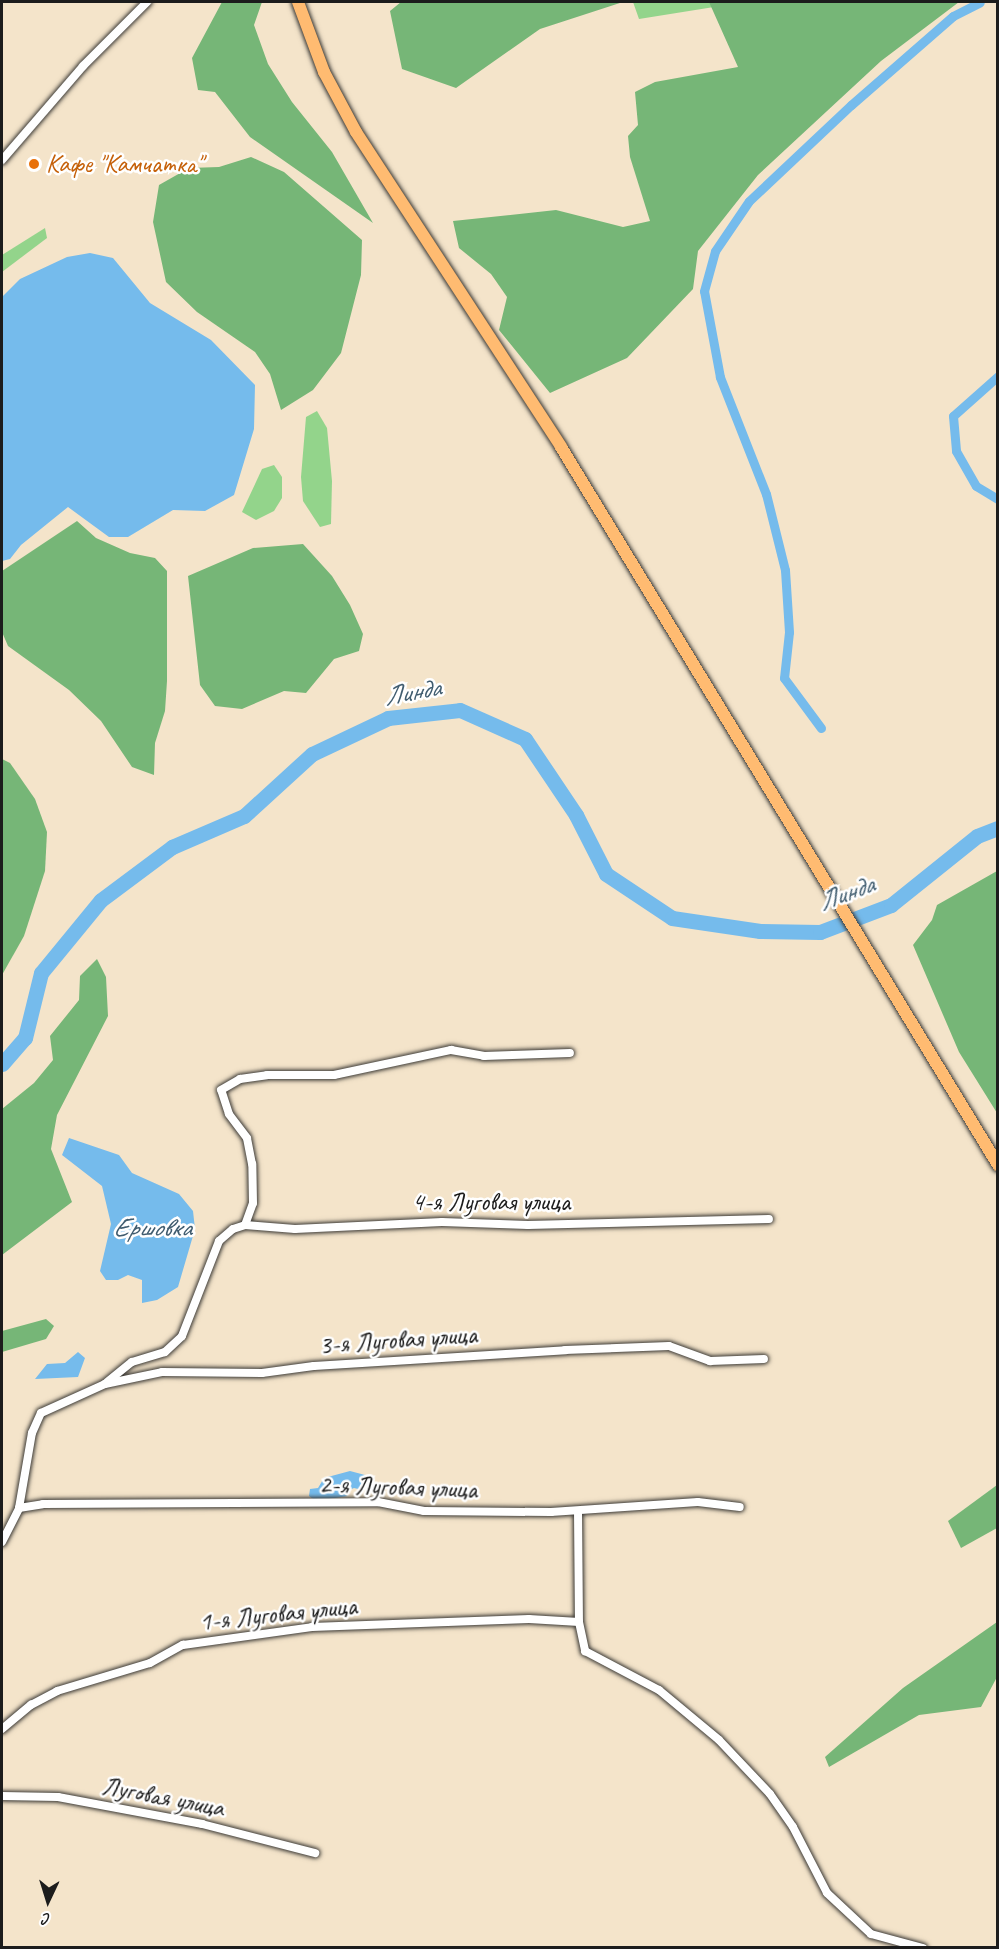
<!DOCTYPE html>
<meta charset="utf-8">
<style>
body{margin:0}
#map{position:relative;width:999px;height:1949px;overflow:hidden;background:#f4e4ca;font-family:Caveat,sans-serif}
div>[style]{position:absolute}
.green>*{inset:0;background:#93d48b}
.forest>*{inset:0;background:#76b677}
.water>*{inset:0;background:#75bbec}
.canal>*{height:9px;margin:-4.5px;padding:0 4.5px;transform-origin:4.5px;border-radius:4.5px;background:#75bbec}
.river>*{height:15px;margin:-7.5px;padding:0 7.5px;transform-origin:7.5px;border-radius:7.5px;background:#75bbec}
.roads{filter:drop-shadow(0 0 2px #3c3a36) drop-shadow(0 0 2px #3c3a36)}
.minor>*{height:8px;margin:-4px;padding:0 4px;transform-origin:4px;border-radius:4px;background:#fff}
.primary>*{height:12px;margin:-6px;padding:0 6px;transform-origin:6px;border-radius:6px;background:#ffbb71}
.dots>*{width:16px;height:16px;translate:-50% -50%;box-sizing:border-box;border:3px solid #fff;border-radius:50%}
span{translate:-50% -50%;white-space:nowrap;text-align:center;line-height:1.15;-webkit-text-stroke:5px #fff;paint-order:stroke}
.food-label{font-size:26px;color:#c56008}
.left{translate:0 -50%;text-align:left}
.street-label{font-size:26px;color:#1c1c1c}
.water-label{font-size:27px;color:#405c6f;font-style:italic}
.frame{position:absolute;inset:0;border:3px solid #1c1c1c;pointer-events:none}
.north{position:absolute;left:18px;top:1871px;width:60px;height:60px;-webkit-text-stroke:4px #fff;paint-order:stroke;rotate:184deg;font-size:16px;font-weight:700;line-height:24px;text-align:center;color:#1c1c1c}
.north::after{content:'';display:block;margin:auto;width:21px;height:27px;background:#1c1c1c;clip-path:polygon(50% 0,100% 100%,50% 72%,0 100%)}
</style>
<div id="map">
<div class="green">
<div style="clip-path:polygon(633px 2px,866px 2px,739px 3px,639px 19px)"></div>
<div style="clip-path:polygon(45px 228px,47px 238px,2px 272px,2px 255px)"></div>
<div style="clip-path:polygon(317px 411px,327px 428px,332px 481px,331px 524px,320px 527px,303px 501px,301px 477px,306px 417px)"></div>
<div style="clip-path:polygon(274px 465px,282px 477px,282px 498px,274px 511px,256px 520px,242px 512px,262px 469px)"></div>
</div>
<div class="forest">
<div style="clip-path:polygon(222px 2px,262px 2px,254px 25px,268px 64px,292px 102px,332px 152px,373px 223px,250px 137px,215px 92px,198px 90px,192px 58px)"></div>
<div style="clip-path:polygon(401px 2px,623px 2px,540px 29px,456px 88px,402px 69px,390px 11px)"></div>
<div style="clip-path:polygon(709px 2px,959px 2px,881px 61px,758px 175px,698px 251px,693px 289px,627px 358px,550px 393px,499px 330px,507px 297px,491px 274px,459px 248px,453px 221px,556px 210px,623px 227px,650px 221px,630px 157px,628px 136px,638px 125px,635px 92px,655px 82px,738px 67px)"></div>
<div style="clip-path:polygon(251px 157px,284px 172px,362px 240px,361px 275px,341px 353px,313px 390px,281px 410px,270px 374px,255px 352px,197px 312px,166px 282px,153px 222px,159px 185px,189px 168px,219px 167px)"></div>
<div style="clip-path:polygon(77px 521px,96px 538px,130px 553px,155px 558px,167px 571px,167px 681px,165px 711px,155px 743px,154px 775px,132px 767px,101px 721px,69px 690px,8px 646px,2px 632px,2px 571px)"></div>
<div style="clip-path:polygon(303px 544px,332px 576px,350px 605px,363px 634px,359px 651px,334px 659px,306px 693px,284px 691px,242px 709px,215px 706px,200px 685px,188px 576px,253px 548px)"></div>
<div style="clip-path:polygon(2px 759px,10px 763px,35px 799px,47px 832px,45px 871px,24px 936px,2px 975px)"></div>
<div style="clip-path:polygon(997px 871px,997px 1113px,959px 1052px,913px 945px,932px 920px,937px 905px)"></div>
<div style="clip-path:polygon(97px 959px,106px 977px,108px 1016px,57px 1115px,51px 1149px,72px 1202px,2px 1255px,2px 1109px,34px 1083px,53px 1060px,50px 1036px,79px 1000px,80px 976px)"></div>
<div style="clip-path:polygon(46px 1319px,54px 1326px,46px 1339px,2px 1352px,2px 1331px)"></div>
<div style="clip-path:polygon(997px 1485px,997px 1528px,961px 1548px,948px 1521px)"></div>
<div style="clip-path:polygon(997px 1622px,997px 1677px,981px 1707px,919px 1715px,829px 1767px,825px 1757px,903px 1688px)"></div>
</div>
<div class="water">
<div style="clip-path:polygon(90px 253px,113px 258px,150px 303px,211px 340px,255px 385px,254px 429px,234px 495px,205px 511px,173px 510px,128px 537px,109px 537px,68px 507px,21px 545px,10px 559px,2px 561px,2px 297px,20px 279px,67px 257px)"></div>
<div style="clip-path:polygon(69px 1138px,119px 1155px,132px 1173px,179px 1194px,193px 1211px,195px 1229px,178px 1287px,157px 1300px,142px 1303px,142px 1280px,128px 1275px,118px 1280px,106px 1280px,100px 1271px,111px 1224px,102px 1186px,62px 1155px)"></div>
<div style="clip-path:polygon(78px 1352px,85px 1358px,78px 1377px,35px 1379px,47px 1364px,65px 1363px)"></div>
<div style="clip-path:polygon(350px 1471px,365px 1475px,362px 1490px,354px 1488px,342px 1493px,348px 1496px,316px 1501px,309px 1496px,310px 1489px,318px 1488px,324px 1478px)"></div>
</div>
<div class="canal">
<div style="left:998px;top:376px;width:60px;rotate:138.4deg"></div>
<div style="left:953px;top:416px;width:35px;rotate:85deg"></div>
<div style="left:956px;top:451px;width:40px;rotate:60.3deg"></div>
<div style="left:976px;top:486px;width:26px;rotate:31deg"></div>
<div style="left:821px;top:728px;width:62px;rotate:-126.5deg"></div>
<div style="left:784px;top:678px;width:46px;rotate:-83.8deg"></div>
<div style="left:789px;top:632px;width:62px;rotate:-93.7deg"></div>
<div style="left:785px;top:570px;width:78px;rotate:-104deg"></div>
<div style="left:766px;top:494px;width:126px;rotate:-111.5deg"></div>
<div style="left:720px;top:377px;width:87px;rotate:-100.5deg"></div>
<div style="left:704px;top:291px;width:41px;rotate:-74.6deg"></div>
<div style="left:715px;top:251px;width:60px;rotate:-55.8deg"></div>
<div style="left:749px;top:201px;width:140px;rotate:-43.3deg"></div>
<div style="left:851px;top:105px;width:135px;rotate:-41.1deg"></div>
<div style="left:953px;top:16px;width:30px;rotate:-27deg"></div>
</div>
<div class="river">
<div style="left:2px;top:1064px;width:35px;rotate:-49deg"></div>
<div style="left:25px;top:1038px;width:67px;rotate:-76.2deg"></div>
<div style="left:41px;top:973px;width:94px;rotate:-50.6deg"></div>
<div style="left:101px;top:900px;width:89px;rotate:-36.7deg"></div>
<div style="left:172px;top:847px;width:78px;rotate:-23.3deg"></div>
<div style="left:244px;top:816px;width:92px;rotate:-42.4deg"></div>
<div style="left:312px;top:754px;width:84px;rotate:-25.3deg"></div>
<div style="left:388px;top:718px;width:72px;rotate:-6.3deg"></div>
<div style="left:460px;top:710px;width:71px;rotate:24deg"></div>
<div style="left:525px;top:739px;width:92px;rotate:56.1deg"></div>
<div style="left:576px;top:815px;width:66px;rotate:63deg"></div>
<div style="left:606px;top:874px;width:79px;rotate:33.7deg"></div>
<div style="left:672px;top:918px;width:89px;rotate:8.4deg"></div>
<div style="left:760px;top:931px;width:60px;rotate:1deg"></div>
<div style="left:820px;top:932px;width:76px;rotate:-20.8deg"></div>
<div style="left:891px;top:905px;width:110px;rotate:-38.7deg"></div>
<div style="left:977px;top:836px;width:22px;rotate:-21deg"></div>
</div>
<div class="roads">
<div class="minor">
<div style="left:2px;top:160px;width:124px;rotate:-49.2deg"></div>
<div style="left:83px;top:66px;width:91px;rotate:-45deg"></div>
<div style="left:245px;top:1225px;width:23px;rotate:-70deg"></div>
<div style="left:253px;top:1203px;width:39px;rotate:-91deg"></div>
<div style="left:252px;top:1164px;width:26px;rotate:-101deg"></div>
<div style="left:247px;top:1138px;width:30px;rotate:-127deg"></div>
<div style="left:229px;top:1114px;width:25px;rotate:-108deg"></div>
<div style="left:221px;top:1090px;width:22px;rotate:-30deg"></div>
<div style="left:240px;top:1079px;width:27px;rotate:-8deg"></div>
<div style="left:267px;top:1075px;width:67px"></div>
<div style="left:334px;top:1075px;width:120px;rotate:-12.1deg"></div>
<div style="left:451px;top:1050px;width:34px;rotate:10deg"></div>
<div style="left:484px;top:1056px;width:86px;rotate:-2deg"></div>
<div style="left:107px;top:1382px;width:32px;rotate:-39deg"></div>
<div style="left:132px;top:1362px;width:34px;rotate:-17deg"></div>
<div style="left:165px;top:1352px;width:23px;rotate:-43deg"></div>
<div style="left:182px;top:1336px;width:102px;rotate:-68.7deg"></div>
<div style="left:219px;top:1241px;width:18px;rotate:-41deg"></div>
<div style="left:233px;top:1229px;width:13px;rotate:-18deg"></div>
<div style="left:245px;top:1225px;width:50px;rotate:4.6deg"></div>
<div style="left:295px;top:1229px;width:147px;rotate:-2.7deg"></div>
<div style="left:442px;top:1222px;width:86px;rotate:2deg"></div>
<div style="left:528px;top:1225px;width:241px;rotate:-1.4deg"></div>
<div style="left:19px;top:1508px;width:24px;rotate:-9deg"></div>
<div style="left:43px;top:1504px;width:335px;rotate:-0.3deg"></div>
<div style="left:378px;top:1502px;width:47px;rotate:11.1deg"></div>
<div style="left:424px;top:1511px;width:127px;rotate:0.5deg"></div>
<div style="left:551px;top:1512px;width:147px;rotate:-3.9deg"></div>
<div style="left:698px;top:1502px;width:42px;rotate:6.8deg"></div>
<div style="left:578px;top:1511px;width:111px;rotate:89.5deg"></div>
<div style="left:579px;top:1622px;width:30px;rotate:78deg"></div>
<div style="left:585px;top:1651px;width:84px;rotate:27.8deg"></div>
<div style="left:659px;top:1690px;width:78px;rotate:39.8deg"></div>
<div style="left:719px;top:1740px;width:74px;rotate:46.6deg"></div>
<div style="left:770px;top:1794px;width:40px;rotate:55.1deg"></div>
<div style="left:793px;top:1827px;width:74px;rotate:62.7deg"></div>
<div style="left:827px;top:1893px;width:60px;rotate:43deg"></div>
<div style="left:871px;top:1934px;width:54px;rotate:15.1deg"></div>
<div style="left:2px;top:1542px;width:38px;rotate:-63deg"></div>
<div style="left:19px;top:1508px;width:76px;rotate:-80.2deg"></div>
<div style="left:32px;top:1433px;width:22px;rotate:-66deg"></div>
<div style="left:41px;top:1413px;width:70px;rotate:-24.4deg"></div>
<div style="left:105px;top:1384px;width:58px;rotate:-11.9deg"></div>
<div style="left:162px;top:1372px;width:100px;rotate:0.6deg"></div>
<div style="left:262px;top:1373px;width:52px;rotate:-7.7deg"></div>
<div style="left:314px;top:1366px;width:252px;rotate:-3.6deg"></div>
<div style="left:565px;top:1350px;width:104px;rotate:-2.2deg"></div>
<div style="left:669px;top:1346px;width:44px;rotate:20.1deg"></div>
<div style="left:710px;top:1361px;width:54px;rotate:-2.1deg"></div>
<div style="left:2px;top:1729px;width:38px;rotate:-40deg"></div>
<div style="left:31px;top:1705px;width:30px;rotate:-28deg"></div>
<div style="left:57px;top:1691px;width:97px;rotate:-16.8deg"></div>
<div style="left:150px;top:1663px;width:38px;rotate:-29deg"></div>
<div style="left:183px;top:1645px;width:130px;rotate:-7.9deg"></div>
<div style="left:312px;top:1627px;width:217px;rotate:-2.1deg"></div>
<div style="left:529px;top:1619px;width:50px;rotate:3.4deg"></div>
<div style="left:2px;top:1796px;width:56px;rotate:1deg"></div>
<div style="left:58px;top:1797px;width:147px;rotate:10.6deg"></div>
<div style="left:202px;top:1824px;width:117px;rotate:14.4deg"></div>
</div>
<div class="primary">
<div style="left:298px;top:2px;width:75px;rotate:69.6deg"></div>
<div style="left:324px;top:72px;width:68px;rotate:61.9deg"></div>
<div style="left:356px;top:132px;width:376px;rotate:56.9deg"></div>
<div style="left:561px;top:447px;width:841px;rotate:58.67deg"></div>
</div>
</div>
<div class="dots">
<div style="left:34px;top:164px;background:#e8710a"></div>
</div>
<div class="food-label">
<span class="left" style="left:46px;top:164px">Кафе "Камчатка"</span>
</div>
<div class="street-label">
<span style="left:491px;top:1202px">4-я Луговая улица</span>
<span style="left:398px;top:1340px;rotate:-4deg">3-я Луговая улица</span>
<span style="left:398px;top:1487px;rotate:2deg">2-я Луговая улица</span>
<span style="left:278px;top:1614px;rotate:-6deg">1-я Луговая улица</span>
<span style="left:163px;top:1797px;rotate:11deg">Луговая улица</span>
</div>
<div class="water-label">
<span style="left:412px;top:692px;rotate:-10deg">Линда</span>
<span style="left:846px;top:893px;rotate:-20deg">Линда</span>
<span style="left:152px;top:1228px">Ершовка</span>
</div>
<div class="frame"></div>
<div class="north">С</div>
</div>
